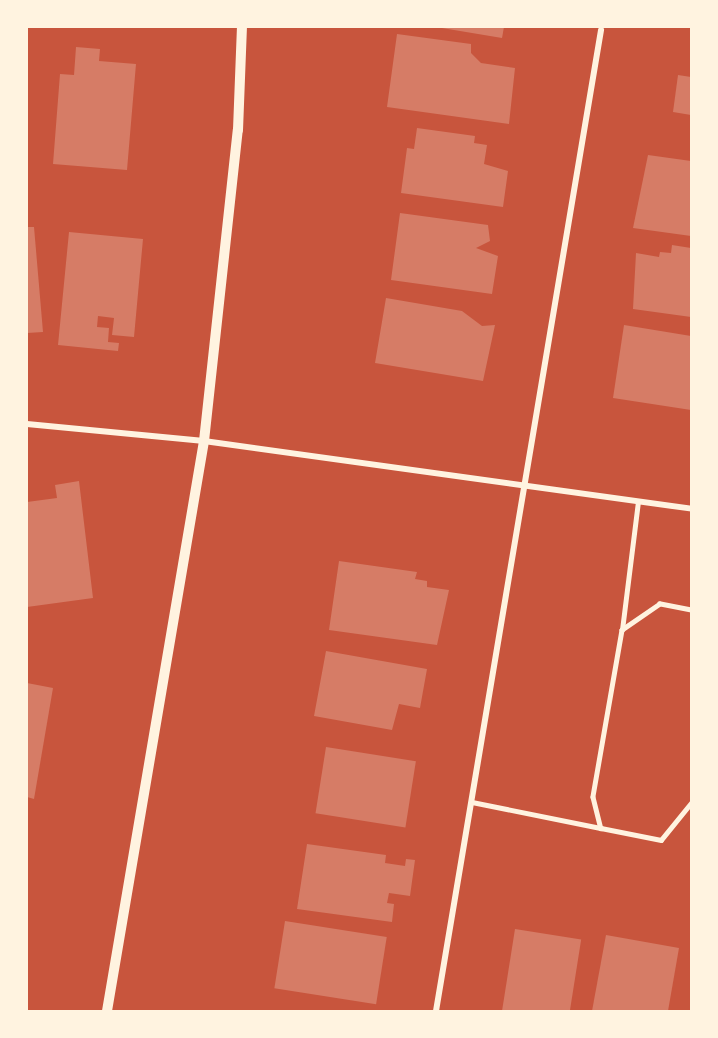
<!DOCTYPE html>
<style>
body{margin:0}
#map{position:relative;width:718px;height:1038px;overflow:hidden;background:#c8553d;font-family:"Roboto Condensed",sans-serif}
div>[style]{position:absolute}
.building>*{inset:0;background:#d67c66;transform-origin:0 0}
.service>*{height:4.5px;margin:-2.25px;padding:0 2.25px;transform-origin:2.25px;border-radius:2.25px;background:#fff3e0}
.minor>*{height:6px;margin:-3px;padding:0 3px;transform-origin:3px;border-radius:3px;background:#fff3e0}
.tertiary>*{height:10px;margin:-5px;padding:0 5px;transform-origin:5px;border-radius:5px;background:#fff3e0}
span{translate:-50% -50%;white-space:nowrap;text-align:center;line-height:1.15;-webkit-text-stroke:6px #fff3e0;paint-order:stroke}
.frame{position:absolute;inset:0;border:28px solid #fff3e0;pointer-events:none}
</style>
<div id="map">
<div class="building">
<div style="clip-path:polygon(436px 27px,504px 27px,502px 38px)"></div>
<div style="clip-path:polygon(397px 34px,471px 44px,471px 53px,481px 63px,515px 68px,509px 124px,387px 107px)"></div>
<div style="clip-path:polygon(76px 47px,100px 49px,99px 61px,136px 64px,127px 170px,53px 164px,60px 74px,74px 75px)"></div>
<div style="clip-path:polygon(678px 75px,691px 77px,691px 115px,673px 112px)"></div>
<div style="clip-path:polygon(417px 128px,475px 136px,474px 143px,487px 145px,484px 164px,508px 171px,503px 207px,401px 193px,407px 148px,414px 149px)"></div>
<div style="clip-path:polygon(648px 155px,691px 161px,691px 236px,633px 228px)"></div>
<div style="clip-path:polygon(400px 213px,488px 225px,490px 241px,476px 248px,498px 256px,492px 294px,391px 280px)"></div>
<div style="clip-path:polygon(27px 227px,34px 227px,43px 332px,27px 333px)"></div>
<div style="clip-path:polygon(69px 232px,143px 239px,134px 337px,112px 335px,114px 318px,98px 316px,97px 327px,109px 328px,108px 342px,119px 343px,118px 351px,58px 345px)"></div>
<div style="clip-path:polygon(672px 245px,691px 248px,691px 317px,633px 309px,636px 253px,659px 257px,660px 252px,671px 253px)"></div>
<div style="clip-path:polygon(386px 298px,462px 311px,482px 326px,495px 325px,483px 381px,375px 363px)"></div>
<div style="clip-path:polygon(624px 325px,691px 336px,691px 410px,613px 398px)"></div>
<div style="clip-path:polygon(79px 481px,93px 598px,27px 607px,27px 502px,57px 498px,55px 485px)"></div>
<div style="clip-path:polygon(339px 561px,417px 572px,415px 579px,427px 581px,427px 587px,449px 590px,437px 645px,329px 630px)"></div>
<div style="clip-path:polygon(326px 651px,427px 669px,420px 708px,399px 704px,392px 730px,314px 716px)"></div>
<div style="clip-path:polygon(27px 683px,53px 688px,34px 799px,27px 797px)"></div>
<div style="left:326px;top:747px;width:91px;height:67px;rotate:9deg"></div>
<div style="clip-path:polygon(307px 844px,386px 855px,385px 863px,405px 866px,406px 859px,415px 860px,410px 896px,389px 893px,387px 903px,394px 904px,392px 922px,297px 909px)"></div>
<div style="left:285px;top:921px;width:103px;height:68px;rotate:9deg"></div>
<div style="left:515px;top:929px;width:67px;height:83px;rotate:9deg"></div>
<div style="clip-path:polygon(606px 935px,679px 948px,668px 1011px,592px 1011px)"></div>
</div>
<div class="service">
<div style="left:691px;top:610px;width:32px;rotate:-169deg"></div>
<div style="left:660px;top:604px;width:46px;rotate:145.6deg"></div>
<div style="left:622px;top:630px;width:169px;rotate:99.9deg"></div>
<div style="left:593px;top:797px;width:32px;rotate:76deg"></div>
<div style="left:601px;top:828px;width:61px;rotate:11.3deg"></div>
<div style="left:661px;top:840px;width:48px;rotate:-51deg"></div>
<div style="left:622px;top:630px;width:129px;rotate:-82.9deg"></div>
<div style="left:472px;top:802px;width:132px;rotate:11.4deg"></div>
</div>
<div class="minor">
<div style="left:27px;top:424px;width:178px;rotate:5.5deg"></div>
<div style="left:204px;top:441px;width:492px;rotate:7.9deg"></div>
<div style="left:436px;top:1011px;width:995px;rotate:-80.45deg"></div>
</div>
<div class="tertiary">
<div style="left:107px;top:1011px;width:578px;rotate:-80.34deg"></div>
<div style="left:204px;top:441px;width:313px;rotate:-83.8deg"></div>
<div style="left:238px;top:130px;width:103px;rotate:-87.8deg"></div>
</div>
<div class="frame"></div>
</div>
